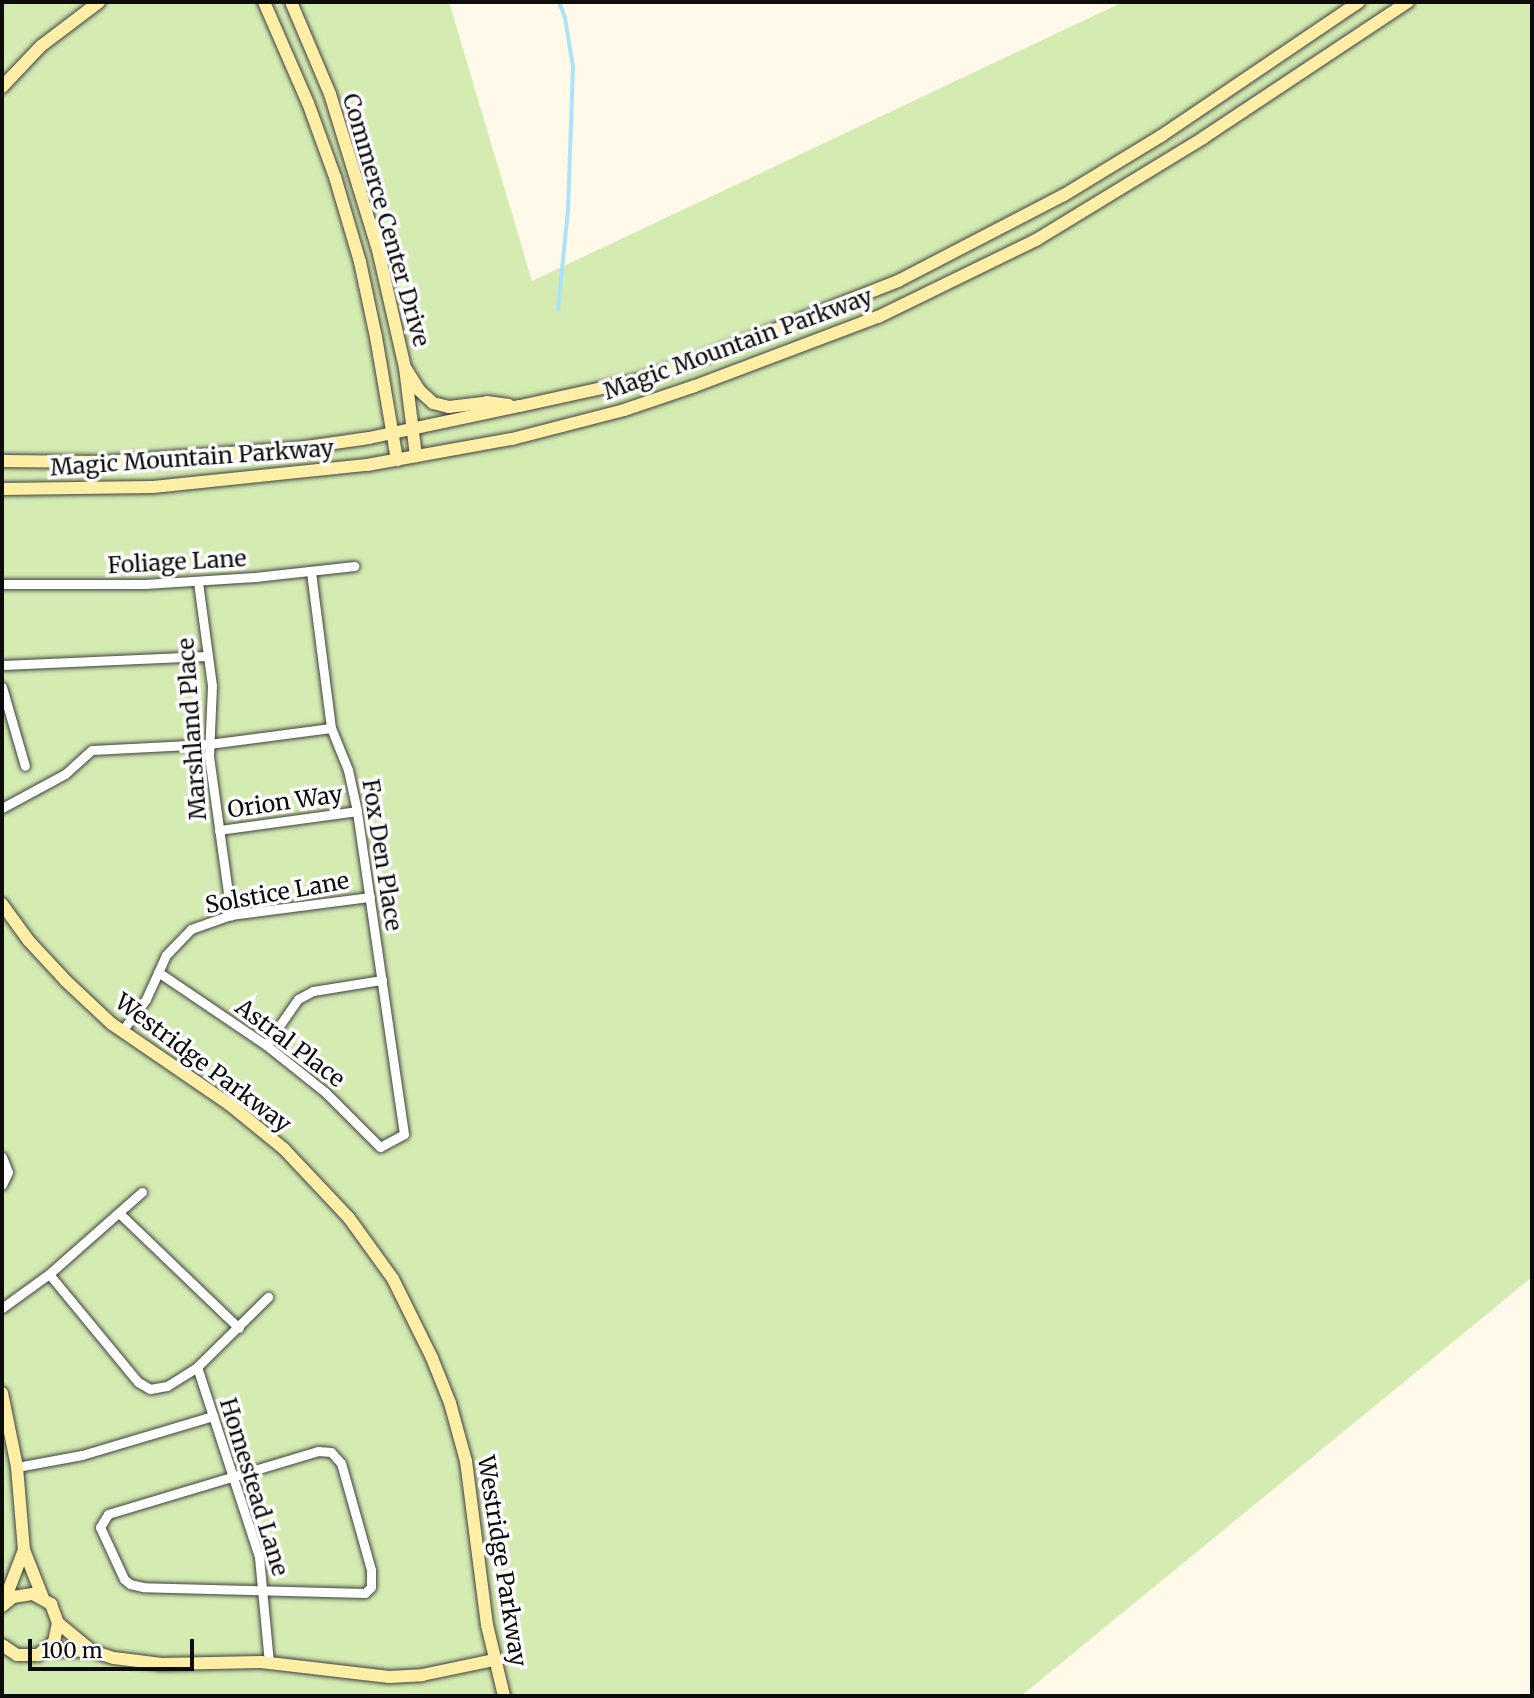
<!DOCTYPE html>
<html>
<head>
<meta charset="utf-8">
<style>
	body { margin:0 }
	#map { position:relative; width:1534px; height:1698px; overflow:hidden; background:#fff9ea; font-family:Merriweather,serif }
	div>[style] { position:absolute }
	.green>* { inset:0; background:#d4ebb2 }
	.stream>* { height:3.5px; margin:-1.75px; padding:0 1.75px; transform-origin:1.75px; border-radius:1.75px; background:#ace3fa }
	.roads { filter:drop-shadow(0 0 2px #3f3f3f) drop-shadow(0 0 2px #3f3f3f) }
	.street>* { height:9px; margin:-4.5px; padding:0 4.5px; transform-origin:4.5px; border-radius:4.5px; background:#fff }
	.secondary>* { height:12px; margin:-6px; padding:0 6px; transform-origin:6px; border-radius:6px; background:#ffeea5 }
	span { translate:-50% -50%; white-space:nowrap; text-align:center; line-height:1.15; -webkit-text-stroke:7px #fff; paint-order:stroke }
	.street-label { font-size:23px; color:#0c0c0c }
	.frame { position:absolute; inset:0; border:4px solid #0c0c0c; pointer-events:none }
	.scale { position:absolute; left:28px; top:1639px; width:166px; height:32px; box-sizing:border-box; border:4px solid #0c0c0c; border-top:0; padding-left:9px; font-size:21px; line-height:24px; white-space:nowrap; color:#0c0c0c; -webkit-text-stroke:5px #fff; paint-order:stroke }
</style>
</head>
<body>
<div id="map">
	<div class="green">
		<div style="clip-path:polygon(2px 2px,449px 2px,532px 281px,1123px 2px,1532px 2px,1532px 1277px,1021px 1696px,2px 1696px)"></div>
	</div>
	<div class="stream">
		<div style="left:558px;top:310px;width:100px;rotate:-84.3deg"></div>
		<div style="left:568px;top:210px;width:143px;rotate:-88deg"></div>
		<div style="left:573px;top:67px;width:50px;rotate:-99.3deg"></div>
		<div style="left:565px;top:18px;width:17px;rotate:-111deg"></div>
	</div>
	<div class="roads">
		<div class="street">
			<div style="left:198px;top:582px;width:105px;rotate:82.3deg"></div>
			<div style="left:212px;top:686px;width:70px;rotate:92.5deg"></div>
			<div style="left:209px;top:756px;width:161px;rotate:82.1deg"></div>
			<div style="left:2px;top:584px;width:143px"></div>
			<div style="left:145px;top:584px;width:110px;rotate:-3.6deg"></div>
			<div style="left:255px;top:577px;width:100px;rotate:-6.3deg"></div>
			<div style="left:2px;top:665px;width:206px;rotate:-2.5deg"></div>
			<div style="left:2px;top:687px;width:82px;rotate:73.8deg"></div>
			<div style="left:2px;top:808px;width:72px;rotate:-28.4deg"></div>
			<div style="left:65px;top:774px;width:36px;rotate:-42deg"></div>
			<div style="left:92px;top:750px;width:117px;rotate:-2.9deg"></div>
			<div style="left:209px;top:744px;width:123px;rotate:-7.5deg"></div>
			<div style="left:219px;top:830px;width:139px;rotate:-7.8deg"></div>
			<div style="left:158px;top:972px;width:130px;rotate:34.1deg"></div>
			<div style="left:266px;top:1045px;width:75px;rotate:38.5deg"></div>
			<div style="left:325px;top:1092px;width:78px;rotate:45deg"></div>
			<div style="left:380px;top:1147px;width:27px;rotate:-28deg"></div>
			<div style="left:404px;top:1134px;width:326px;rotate:-98.3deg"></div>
			<div style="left:357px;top:811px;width:42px;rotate:-102.4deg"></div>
			<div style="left:348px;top:770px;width:45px;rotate:-112deg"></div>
			<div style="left:331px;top:728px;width:157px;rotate:-97.3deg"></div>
			<div style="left:122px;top:1031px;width:40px;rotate:-53deg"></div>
			<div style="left:146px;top:999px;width:48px;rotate:-65.6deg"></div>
			<div style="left:166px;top:955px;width:36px;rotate:-46deg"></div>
			<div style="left:191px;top:929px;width:42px;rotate:-19.3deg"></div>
			<div style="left:231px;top:915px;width:140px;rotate:-7.4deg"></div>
			<div style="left:266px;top:1045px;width:56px;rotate:-55.2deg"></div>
			<div style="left:298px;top:999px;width:17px;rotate:-28deg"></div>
			<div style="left:313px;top:991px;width:70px;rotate:-9.1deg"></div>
			<div style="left:2px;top:1157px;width:16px;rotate:68deg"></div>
			<div style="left:8px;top:1172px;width:14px;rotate:115deg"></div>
			<div style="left:119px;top:1213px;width:166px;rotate:43.8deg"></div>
			<div style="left:49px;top:1274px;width:140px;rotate:50.5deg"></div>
			<div style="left:138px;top:1382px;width:14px;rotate:30deg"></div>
			<div style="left:150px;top:1389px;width:17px;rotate:-10deg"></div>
			<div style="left:167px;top:1386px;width:36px;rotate:-32deg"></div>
			<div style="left:197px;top:1367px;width:100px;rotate:-44.6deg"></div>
			<div style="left:2px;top:1308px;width:58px;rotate:-35.9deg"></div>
			<div style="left:49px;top:1274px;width:124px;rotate:-41.4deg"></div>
			<div style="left:197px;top:1367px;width:200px;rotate:71.9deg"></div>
			<div style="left:259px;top:1557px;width:105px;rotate:84.6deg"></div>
			<div style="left:318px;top:1451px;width:13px;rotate:4deg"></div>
			<div style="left:331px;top:1452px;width:15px;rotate:48deg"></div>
			<div style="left:341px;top:1463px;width:111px;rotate:74.3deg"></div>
			<div style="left:371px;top:1570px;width:17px;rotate:90deg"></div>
			<div style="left:371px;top:1587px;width:8px;rotate:135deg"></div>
			<div style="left:365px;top:1593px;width:222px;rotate:-178.5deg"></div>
			<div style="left:143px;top:1587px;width:13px;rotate:-167deg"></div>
			<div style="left:130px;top:1584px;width:8px;rotate:-140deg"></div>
			<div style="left:124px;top:1579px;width:57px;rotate:-114.8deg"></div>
			<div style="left:100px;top:1527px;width:15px;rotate:-58deg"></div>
			<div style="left:108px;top:1514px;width:219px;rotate:-16.7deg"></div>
			<div style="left:17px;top:1467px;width:66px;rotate:-10.5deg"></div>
			<div style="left:82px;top:1455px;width:137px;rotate:-16.6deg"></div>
		</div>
		<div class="secondary">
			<div style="left:264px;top:2px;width:110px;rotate:66.5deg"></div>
			<div style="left:308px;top:103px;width:79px;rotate:70deg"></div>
			<div style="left:335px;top:177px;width:89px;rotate:73.6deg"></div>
			<div style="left:360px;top:262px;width:77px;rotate:78deg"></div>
			<div style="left:376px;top:337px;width:125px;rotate:80.3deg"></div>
			<div style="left:291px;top:2px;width:100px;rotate:67deg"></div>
			<div style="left:330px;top:94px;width:163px;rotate:72.9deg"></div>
			<div style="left:378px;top:250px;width:121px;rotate:77.1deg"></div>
			<div style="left:405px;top:368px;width:89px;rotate:82.9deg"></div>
			<div style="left:2px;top:87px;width:57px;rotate:-46.4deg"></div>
			<div style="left:41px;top:46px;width:73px;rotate:-37.2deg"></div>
			<div style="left:406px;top:369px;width:25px;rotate:58deg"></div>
			<div style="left:419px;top:390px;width:19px;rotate:43deg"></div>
			<div style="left:433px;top:403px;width:16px;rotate:14deg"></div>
			<div style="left:449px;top:407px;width:38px;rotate:-7deg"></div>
			<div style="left:487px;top:402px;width:22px;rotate:8deg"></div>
			<div style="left:2px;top:461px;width:101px;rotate:0.6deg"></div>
			<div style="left:103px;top:462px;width:196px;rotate:-4.1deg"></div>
			<div style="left:299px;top:448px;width:71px;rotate:-8.1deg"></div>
			<div style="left:369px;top:438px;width:154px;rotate:-12deg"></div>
			<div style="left:520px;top:406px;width:121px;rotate:-12.4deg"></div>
			<div style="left:638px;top:380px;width:55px;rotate:-18.1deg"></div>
			<div style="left:690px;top:363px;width:224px;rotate:-21.5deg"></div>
			<div style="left:898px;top:281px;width:187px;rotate:-27.4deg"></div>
			<div style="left:1064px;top:195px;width:114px;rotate:-31.3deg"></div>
			<div style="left:1161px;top:136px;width:239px;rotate:-34.1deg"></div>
			<div style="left:2px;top:489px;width:151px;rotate:-0.8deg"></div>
			<div style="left:153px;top:487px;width:215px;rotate:-5.9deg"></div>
			<div style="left:367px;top:465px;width:147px;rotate:-10.2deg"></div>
			<div style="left:512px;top:439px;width:116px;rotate:-14.5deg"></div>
			<div style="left:624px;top:410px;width:75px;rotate:-18.7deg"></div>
			<div style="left:695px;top:386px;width:196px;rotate:-20.7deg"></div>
			<div style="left:878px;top:317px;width:176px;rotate:-26deg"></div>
			<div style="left:1036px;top:240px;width:196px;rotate:-31.4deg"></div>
			<div style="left:1203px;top:138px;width:246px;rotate:-33.6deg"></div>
			<div style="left:2px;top:904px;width:46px;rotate:53.9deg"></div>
			<div style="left:29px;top:941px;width:54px;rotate:47.2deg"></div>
			<div style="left:66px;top:981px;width:63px;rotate:43.1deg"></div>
			<div style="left:112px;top:1024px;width:142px;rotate:34.4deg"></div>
			<div style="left:229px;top:1104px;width:71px;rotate:39.3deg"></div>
			<div style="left:284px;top:1149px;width:95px;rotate:46.7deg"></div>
			<div style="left:349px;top:1218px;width:75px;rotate:54.2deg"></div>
			<div style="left:393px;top:1279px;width:88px;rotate:63.7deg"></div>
			<div style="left:432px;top:1358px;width:48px;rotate:68.2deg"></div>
			<div style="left:450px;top:1403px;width:60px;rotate:74.6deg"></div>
			<div style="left:466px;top:1461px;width:165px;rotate:82.7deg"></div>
			<div style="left:487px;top:1625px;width:73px;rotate:76.5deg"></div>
			<div style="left:2px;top:1393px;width:76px;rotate:78.5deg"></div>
			<div style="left:17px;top:1467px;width:83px;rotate:85.2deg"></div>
			<div style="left:24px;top:1550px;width:52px;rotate:68.4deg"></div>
			<div style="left:4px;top:1602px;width:56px;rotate:-69deg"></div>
			<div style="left:2px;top:1606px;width:14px;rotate:-39deg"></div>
			<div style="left:13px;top:1597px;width:20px;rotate:-9deg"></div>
			<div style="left:33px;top:1594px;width:21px;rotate:29deg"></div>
			<div style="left:51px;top:1604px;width:20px;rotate:70deg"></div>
			<div style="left:58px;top:1623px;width:19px;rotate:102deg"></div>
			<div style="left:54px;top:1642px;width:21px;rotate:141deg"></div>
			<div style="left:38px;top:1655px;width:21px;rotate:180deg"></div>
			<div style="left:17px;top:1655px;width:18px;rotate:-146deg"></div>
			<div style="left:58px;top:1623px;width:44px;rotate:39.5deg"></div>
			<div style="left:47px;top:1650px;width:45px;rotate:1.3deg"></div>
			<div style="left:92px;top:1651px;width:23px;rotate:18deg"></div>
			<div style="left:114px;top:1658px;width:48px;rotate:7.1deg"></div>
			<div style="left:162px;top:1664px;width:99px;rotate:-1.2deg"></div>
			<div style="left:261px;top:1662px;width:129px;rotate:6.7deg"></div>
			<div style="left:389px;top:1677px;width:33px;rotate:-3deg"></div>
			<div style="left:422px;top:1675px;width:74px;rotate:-11.8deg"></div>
		</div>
	</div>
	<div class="street-label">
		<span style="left:386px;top:220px;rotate:74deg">Commerce Center Drive</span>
		<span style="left:738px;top:344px;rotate:-20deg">Magic Mountain Parkway</span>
		<span style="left:192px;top:458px;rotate:-4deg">Magic Mountain Parkway</span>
		<span style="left:177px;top:562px;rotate:-3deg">Foliage Lane</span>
		<span style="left:192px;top:729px;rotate:-94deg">Marshland Place</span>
		<span style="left:285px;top:802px;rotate:-8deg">Orion Way</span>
		<span style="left:382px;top:855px;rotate:81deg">Fox Den Place</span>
		<span style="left:277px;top:893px;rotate:-10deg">Solstice Lane</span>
		<span style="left:290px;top:1043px;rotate:37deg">Astral Place</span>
		<span style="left:203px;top:1063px;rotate:37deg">Westridge Parkway</span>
		<span style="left:254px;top:1487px;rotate:73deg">Homestead Lane</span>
		<span style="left:502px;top:1561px;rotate:81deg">Westridge Parkway</span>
	</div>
	<div class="frame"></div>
	<div class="scale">100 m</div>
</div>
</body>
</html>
